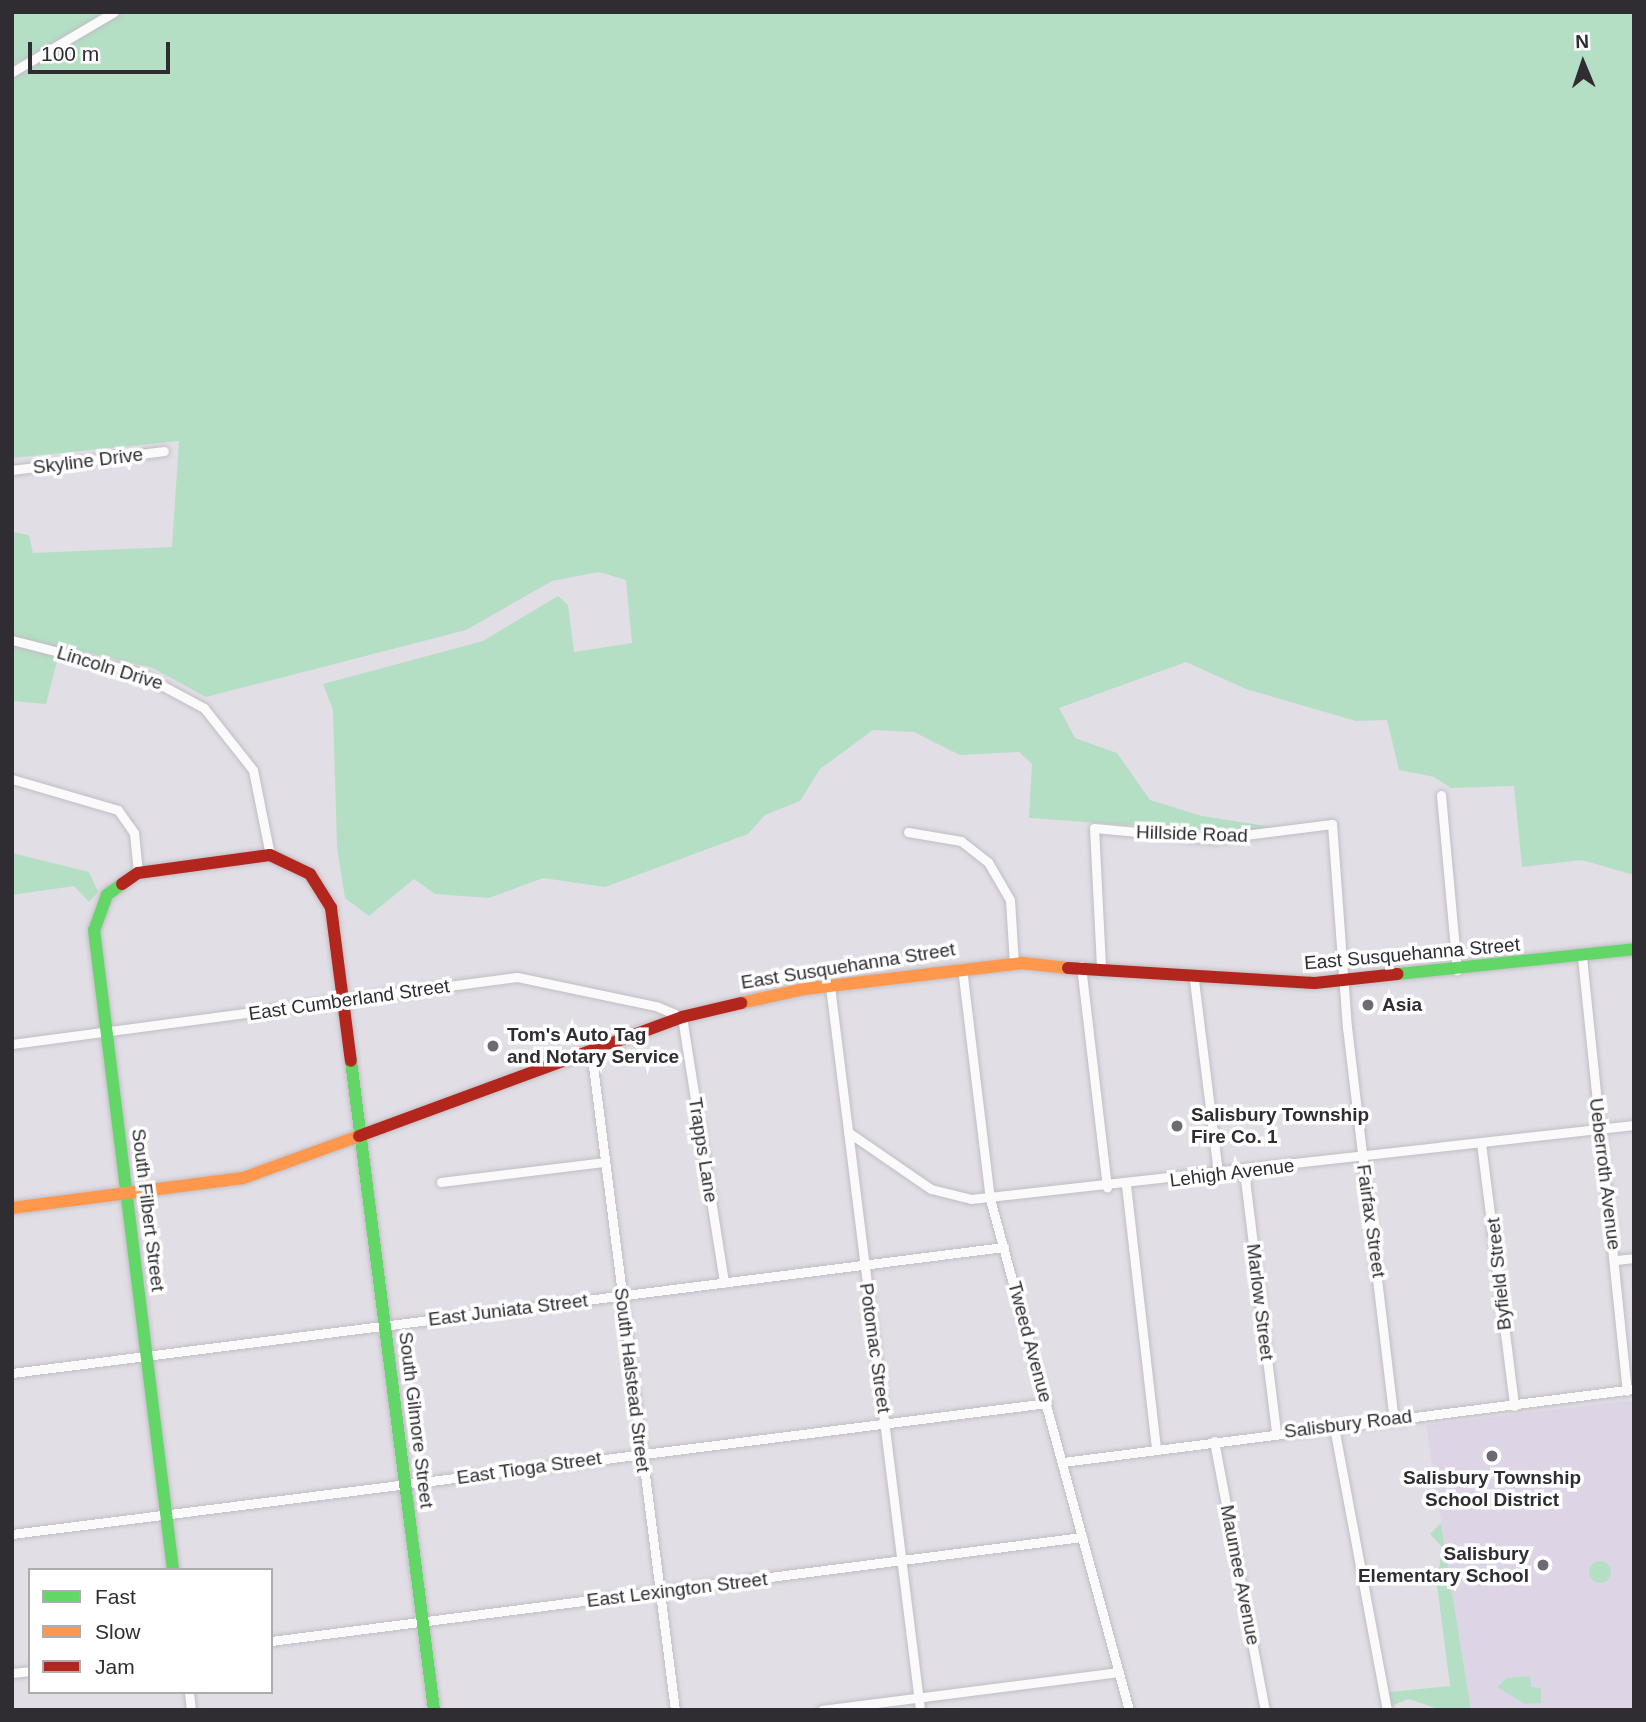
<!DOCTYPE html>
<html>
<head>
<meta charset="utf-8">
<style>
	body { margin:0 }
	#map { position:relative; width:1646px; height:1722px; overflow:hidden; background:#e2dee6; font-family:Arial,sans-serif }
	div>[style] { position:absolute }
	.built>* { inset:0; background:#ddd5e5 }
	.green>* { inset:0; background:#b4dfc4 }
	.round { border-radius:50% }
	.roads { filter:drop-shadow(0 0 2px #c0bdc3) drop-shadow(0 0 2px #c0bdc3) }
	.street>* { height:9px; margin:-4.5px; padding:0 4.5px; transform-origin:4.5px; border-radius:4.5px; background:#fbfafb }
	.fast>* { height:12px; margin:-6px; padding:0 6px; transform-origin:6px; border-radius:6px; background:#63d668 }
	.slow>* { height:12px; margin:-6px; padding:0 6px; transform-origin:6px; border-radius:6px; background:#ff974d }
	.jam>* { height:12px; margin:-6px; padding:0 6px; transform-origin:6px; border-radius:6px; background:#b3261e }
	.dots>* { width:19px; height:19px; translate:-50% -50%; box-sizing:border-box; border:4px solid #fff; border-radius:50% }
	span { translate:-50% -50%; white-space:nowrap; text-align:center; line-height:1.15; -webkit-text-stroke:7px #fff; paint-order:stroke }
	.street-label { font-size:19px; color:#2f2c32 }
	.poi-label { font-size:19px; color:#2f2c32; font-weight:700 }
	.left { translate:0 -50%; text-align:left }
	.right { translate:-100% -50%; text-align:right }
	.frame { position:absolute; inset:0; border:14px solid #2f2c32; pointer-events:none }
	.legend { position:absolute; left:28px; top:1568px; width:245px; height:126px; box-sizing:border-box; background:#fff; border:2px solid #acabad; margin:0; padding:9px 12px; list-style:none; font-size:21px; color:#2f2c32 }
	.legend li { display:flex; align-items:center; gap:14px; height:35px }
	.legend b { width:35px; border:2px solid #acabad }
	.north { position:absolute; left:1548px; top:28px; width:70px; height:70px; -webkit-text-stroke:5px #fff; paint-order:stroke; rotate:358deg; font-size:19px; font-weight:700; line-height:28px; text-align:center; color:#2f2c32 }
	.north::after { content:''; display:block; margin:auto; width:24px; height:32px; background:#2f2c32; clip-path:polygon(50% 0,100% 100%,50% 72%,0 100%) }
	.scale { position:absolute; left:28px; top:42px; width:142px; height:32px; box-sizing:border-box; border:4px solid #2f2c32; border-top:0; padding-left:9px; font-size:21px; line-height:24px; white-space:nowrap; color:#2f2c32; -webkit-text-stroke:5px #fff; paint-order:stroke }
</style>
</head>
<body>
<div id="map">
	<div class="built">
		<div style="clip-path:polygon(1634px 1400px,1634px 1710px,1471px 1710px,1426px 1425px)"></div>
	</div>
	<div class="green">
		<div style="clip-path:polygon(12px 12px,103px 12px,55px 46px,12px 64px)"></div>
		<div style="clip-path:polygon(122px 12px,1634px 12px,1634px 875px,1582px 860px,1522px 867px,1514px 786px,1451px 788px,1434px 777px,1399px 770px,1387px 720px,1356px 721px,1246px 689px,1186px 662px,1059px 708px,1075px 738px,1117px 753px,1150px 800px,1202px 816px,1272px 827px,1243px 833px,1029px 818px,1032px 764px,1019px 752px,960px 755px,914px 732px,873px 730px,820px 769px,800px 801px,765px 815px,748px 834px,605px 887px,543px 878px,489px 898px,435px 894px,414px 879px,369px 916px,345px 898px,337px 847px,333px 710px,323px 684px,483px 641px,558px 596px,568px 605px,574px 652px,632px 643px,626px 580px,599px 572px,552px 581px,466px 630px,206px 697px,153px 668px,61px 646px,46px 704px,12px 701px,12px 532px,29px 535px,33px 553px,172px 547px,179px 441px,12px 458px,12px 78px)"></div>
		<div style="clip-path:polygon(12px 853px,89px 872px,98px 892px,89px 902px,74px 886px,12px 895px)"></div>
		<div style="clip-path:polygon(1441px 1523px,1471px 1710px,1441px 1710px,1409px 1699px,1391px 1706px,1390px 1692px,1450px 1686px,1437px 1585px,1442px 1547px,1430px 1534px)"></div>
		<div class="round" style="left:1589px;top:1561px;width:22px;height:22px"></div>
		<div style="clip-path:polygon(1530px 1676px,1531px 1687px,1541px 1688px,1541px 1703px,1525px 1704px,1497px 1687px,1507px 1678px)"></div>
	</div>
	<div class="roads">
		<div class="street">
			<div style="left:12px;top:72px;width:118px;rotate:-30.5deg"></div>
			<div style="left:12px;top:470px;width:153px;rotate:-7.1deg"></div>
			<div style="left:12px;top:640px;width:129px;rotate:14.4deg"></div>
			<div style="left:137px;top:672px;width:76px;rotate:28.2deg"></div>
			<div style="left:204px;top:708px;width:79px;rotate:51.7deg"></div>
			<div style="left:253px;top:770px;width:87px;rotate:78.7deg"></div>
			<div style="left:12px;top:779px;width:110px;rotate:16.3deg"></div>
			<div style="left:118px;top:810px;width:28px;rotate:55deg"></div>
			<div style="left:134px;top:833px;width:40px;rotate:84.3deg"></div>
			<div style="left:1441px;top:795px;width:176px;rotate:84.8deg"></div>
			<div style="left:908px;top:832px;width:54px;rotate:9.6deg"></div>
			<div style="left:961px;top:841px;width:34px;rotate:38deg"></div>
			<div style="left:988px;top:862px;width:44px;rotate:59.9deg"></div>
			<div style="left:1010px;top:900px;width:63px;rotate:86.4deg"></div>
			<div style="left:1582px;top:957px;width:436px;rotate:84.1deg"></div>
			<div style="left:1081px;top:966px;width:223px;rotate:83.3deg"></div>
			<div style="left:1101px;top:966px;width:138px;rotate:-92.9deg"></div>
			<div style="left:1094px;top:828px;width:120px;rotate:5.3deg"></div>
			<div style="left:1213px;top:839px;width:120px;rotate:-7.2deg"></div>
			<div style="left:1332px;top:824px;width:204px;rotate:85.8deg"></div>
			<div style="left:1347px;top:1027px;width:395px;rotate:83.2deg"></div>
			<div style="left:962px;top:968px;width:233px;rotate:83.1deg"></div>
			<div style="left:990px;top:1199px;width:530px;rotate:74.78deg"></div>
			<div style="left:1194px;top:980px;width:195px;rotate:82.9deg"></div>
			<div style="left:830px;top:986px;width:730px;rotate:82.91deg"></div>
			<div style="left:12px;top:1044px;width:509px;rotate:-7.56deg"></div>
			<div style="left:517px;top:977px;width:142px;rotate:11.8deg"></div>
			<div style="left:656px;top:1006px;width:28px;rotate:23deg"></div>
			<div style="left:682px;top:1017px;width:269px;rotate:81deg"></div>
			<div style="left:591px;top:1050px;width:665px;rotate:82.75deg"></div>
			<div style="left:848px;top:1132px;width:101px;rotate:34.5deg"></div>
			<div style="left:931px;top:1189px;width:41px;rotate:14deg"></div>
			<div style="left:971px;top:1199px;width:667px;rotate:-6.37deg"></div>
			<div style="left:1481px;top:1143px;width:265px;rotate:82.8deg"></div>
			<div style="left:1244px;top:1171px;width:264px;rotate:83deg"></div>
			<div style="left:441px;top:1182px;width:165px;rotate:-7deg"></div>
			<div style="left:1126px;top:1185px;width:265px;rotate:83.5deg"></div>
			<div style="left:1616px;top:1260px;width:18px;rotate:-6deg"></div>
			<div style="left:12px;top:1373px;width:1000px;rotate:-7.24deg"></div>
			<div style="left:1334px;top:1427px;width:288px;rotate:79.4deg"></div>
			<div style="left:1214px;top:1441px;width:274px;rotate:79.3deg"></div>
			<div style="left:1063px;top:1462px;width:576px;rotate:-7.29deg"></div>
			<div style="left:12px;top:1534px;width:1043px;rotate:-7.21deg"></div>
			<div style="left:271px;top:1641px;width:818px;rotate:-7.31deg"></div>
			<div style="left:12px;top:1673px;width:18px;rotate:-6deg"></div>
			<div style="left:189px;top:1692px;width:18px;rotate:84deg"></div>
			<div style="left:822px;top:1710px;width:299px;rotate:-7.3deg"></div>
		</div>
		<div class="fast">
			<div style="left:122px;top:884px;width:19px;rotate:144deg"></div>
			<div style="left:107px;top:895px;width:37px;rotate:110deg"></div>
			<div style="left:94px;top:930px;width:645px;rotate:82.96deg"></div>
			<div style="left:1398px;top:974px;width:237px;rotate:-6deg"></div>
			<div style="left:351px;top:1061px;width:654px;rotate:82.71deg"></div>
		</div>
		<div class="slow">
			<div style="left:741px;top:1003px;width:65px;rotate:-12.5deg"></div>
			<div style="left:804px;top:989px;width:220px;rotate:-6.8deg"></div>
			<div style="left:1022px;top:963px;width:46px;rotate:6.2deg"></div>
			<div style="left:12px;top:1208px;width:233px;rotate:-7.4deg"></div>
			<div style="left:243px;top:1178px;width:123px;rotate:-19.9deg"></div>
		</div>
		<div class="jam">
			<div style="left:122px;top:884px;width:19px;rotate:-35deg"></div>
			<div style="left:138px;top:873px;width:133px;rotate:-7.8deg"></div>
			<div style="left:270px;top:855px;width:44px;rotate:25.4deg"></div>
			<div style="left:310px;top:874px;width:40px;rotate:58deg"></div>
			<div style="left:331px;top:908px;width:154px;rotate:82.6deg"></div>
			<div style="left:1068px;top:968px;width:247px;rotate:3.5deg"></div>
			<div style="left:1315px;top:983px;width:83px;rotate:-6.2deg"></div>
			<div style="left:359px;top:1136px;width:344px;rotate:-20.2deg"></div>
			<div style="left:682px;top:1017px;width:61px;rotate:-13.3deg"></div>
		</div>
	</div>
	<div class="dots">
		<div style="left:1368px;top:1005px;background:#6e6a71"></div>
		<div style="left:493px;top:1046px;background:#6e6a71"></div>
		<div style="left:1177px;top:1126px;background:#6e6a71"></div>
		<div style="left:1492px;top:1456px;background:#6e6a71"></div>
		<div style="left:1543px;top:1565px;background:#6e6a71"></div>
	</div>
	<div class="street-label">
		<span style="left:88px;top:461px;rotate:-7deg">Skyline Drive</span>
		<span style="left:110px;top:668px;rotate:17deg">Lincoln Drive</span>
		<span style="left:1192px;top:834px;rotate:2deg">Hillside Road</span>
		<span style="left:1412px;top:954px;rotate:-5deg">East Susquehanna Street</span>
		<span style="left:848px;top:966px;rotate:-9deg">East Susquehanna Street</span>
		<span style="left:349px;top:1000px;rotate:-8deg">East Cumberland Street</span>
		<span style="left:703px;top:1150px;rotate:81deg">Trapps Lane</span>
		<span style="left:1232px;top:1173px;rotate:-7deg">Lehigh Avenue</span>
		<span style="left:1605px;top:1174px;rotate:83deg">Ueberroth Avenue</span>
		<span style="left:148px;top:1210px;rotate:83deg">South Filbert Street</span>
		<span style="left:1371px;top:1221px;rotate:82deg">Fairfax Street</span>
		<span style="left:1499px;top:1274px;rotate:-96deg">Byfield Street</span>
		<span style="left:1260px;top:1302px;rotate:83deg">Marlow Street</span>
		<span style="left:508px;top:1310px;rotate:-7deg">East Juniata Street</span>
		<span style="left:1030px;top:1342px;rotate:75deg">Tweed Avenue</span>
		<span style="left:875px;top:1348px;rotate:82deg">Potomac Street</span>
		<span style="left:632px;top:1380px;rotate:83deg">South Halstead Street</span>
		<span style="left:416px;top:1420px;rotate:83deg">South Gilmore Street</span>
		<span style="left:1348px;top:1424px;rotate:-7deg">Salisbury Road</span>
		<span style="left:529px;top:1468px;rotate:-8deg">East Tioga Street</span>
		<span style="left:1240px;top:1575px;rotate:79deg">Maumee Avenue</span>
		<span style="left:677px;top:1590px;rotate:-7deg">East Lexington Street</span>
	</div>
	<div class="poi-label">
		<span class="left" style="left:1382px;top:1005px">Asia</span>
		<span class="left" style="left:507px;top:1046px">Tom's Auto Tag<br>and Notary Service</span>
		<span class="left" style="left:1191px;top:1126px">Salisbury Township<br>Fire Co. 1</span>
		<span style="left:1492px;top:1489px">Salisbury Township<br>School District</span>
		<span class="right" style="left:1529px;top:1565px">Salisbury<br>Elementary School</span>
	</div>
	<div class="frame"></div>
	<ul class="legend">
	<li><b style="height:9px;background:#63d668"></b>Fast</li>
	<li><b style="height:9px;background:#ff974d"></b>Slow</li>
	<li><b style="height:9px;background:#b3261e"></b>Jam</li>
	</ul>
	<div class="north">N</div>
	<div class="scale">100 m</div>
</div>
</body>
</html>
